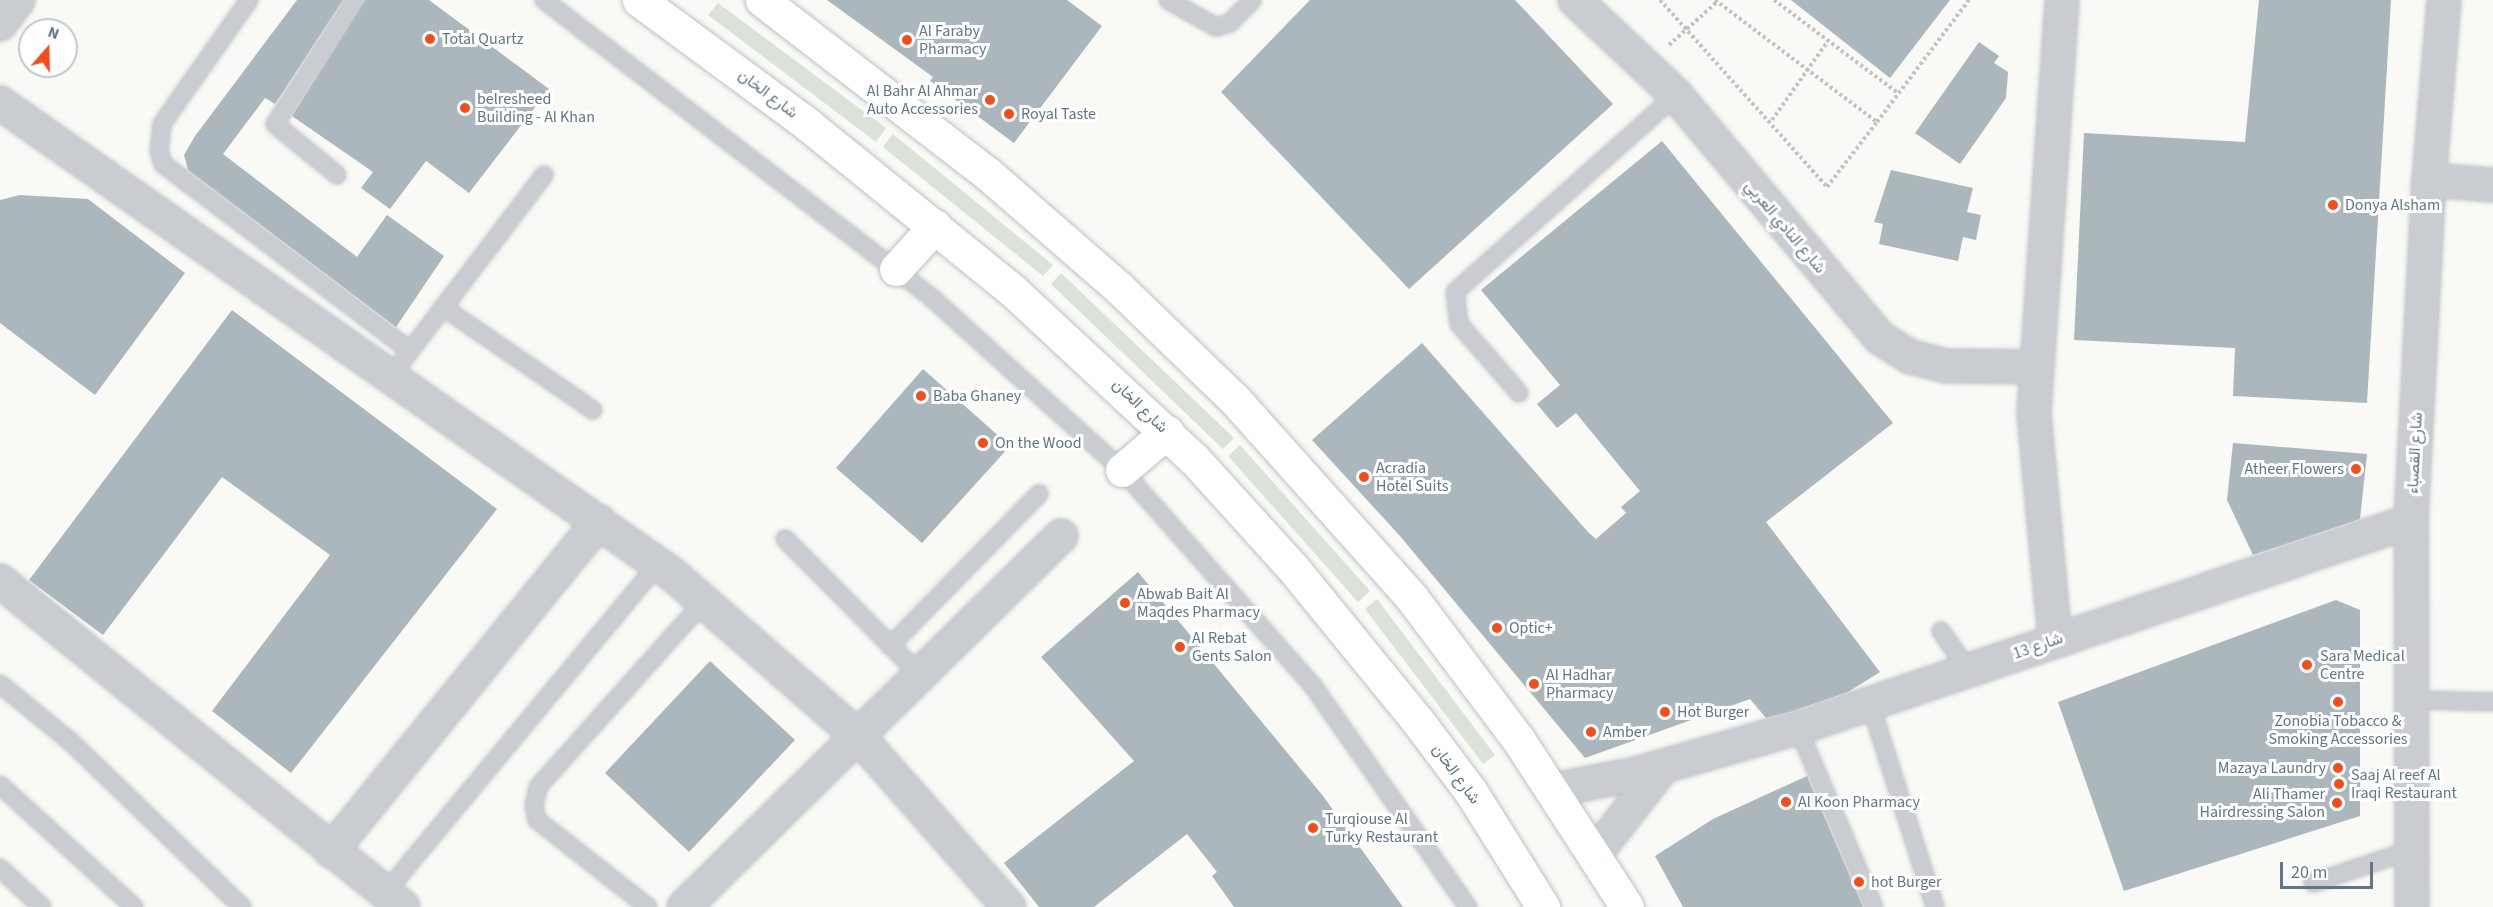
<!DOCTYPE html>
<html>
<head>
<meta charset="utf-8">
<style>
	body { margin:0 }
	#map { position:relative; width:2493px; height:907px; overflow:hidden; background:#f9f9f6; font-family:"Source Sans 3",Vazirmatn,sans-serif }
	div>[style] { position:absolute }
	.green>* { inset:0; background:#dbe2d7 }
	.building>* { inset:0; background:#acb6bd }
	.path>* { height:4px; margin-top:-2px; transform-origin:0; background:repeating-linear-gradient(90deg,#c0c3c5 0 3px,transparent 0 6px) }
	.roads { filter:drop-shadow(0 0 2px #bcc0c4) drop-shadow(0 0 2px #bcc0c4) }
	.lane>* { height:16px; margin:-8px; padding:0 8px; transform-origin:8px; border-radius:8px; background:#c9cdd1 }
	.street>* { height:32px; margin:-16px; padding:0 16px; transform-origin:16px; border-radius:16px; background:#c9cdd1 }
	.primary>* { height:33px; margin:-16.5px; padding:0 16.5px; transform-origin:16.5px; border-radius:16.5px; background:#fff }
	.dots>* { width:16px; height:16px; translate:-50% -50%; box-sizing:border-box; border:3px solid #fff; border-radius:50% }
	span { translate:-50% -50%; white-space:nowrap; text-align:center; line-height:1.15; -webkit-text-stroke:6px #fff; paint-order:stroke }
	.poi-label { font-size:16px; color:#617585 }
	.left { translate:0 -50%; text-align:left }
	.right { translate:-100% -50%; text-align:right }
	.street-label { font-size:16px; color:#617585 }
	.north { position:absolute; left:18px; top:18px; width:60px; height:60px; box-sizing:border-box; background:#fff; border:2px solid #c0c8ce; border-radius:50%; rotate:20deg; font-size:16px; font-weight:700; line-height:24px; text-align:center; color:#617585 }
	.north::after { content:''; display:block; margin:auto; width:21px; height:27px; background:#f64c1a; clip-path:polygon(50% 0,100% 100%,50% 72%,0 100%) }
	.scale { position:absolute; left:2280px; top:862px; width:93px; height:27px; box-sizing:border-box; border:3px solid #617585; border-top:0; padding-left:8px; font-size:18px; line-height:21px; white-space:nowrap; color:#617585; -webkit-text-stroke:4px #fff; paint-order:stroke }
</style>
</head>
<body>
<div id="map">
	<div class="green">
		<div style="clip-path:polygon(718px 3px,886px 128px,876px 142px,708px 15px)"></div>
		<div style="clip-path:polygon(893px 134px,1053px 265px,1043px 276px,883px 147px)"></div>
		<div style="clip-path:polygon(1061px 273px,1234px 438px,1223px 449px,1051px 284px)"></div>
		<div style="clip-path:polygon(1240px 445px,1370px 591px,1358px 602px,1228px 456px)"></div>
		<div style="clip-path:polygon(1377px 599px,1495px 755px,1483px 764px,1365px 609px)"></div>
	</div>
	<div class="building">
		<div style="clip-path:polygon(297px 0,343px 0,275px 104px,265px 98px,223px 154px,357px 257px,387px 215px,444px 256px,396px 327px,188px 170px,184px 155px,195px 136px)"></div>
		<div style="clip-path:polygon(365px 0,429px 0,549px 89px,469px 193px,426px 161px,390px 209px,361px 188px,373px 172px,292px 116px)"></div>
		<div style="clip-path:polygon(827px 0,1067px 0,1102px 26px,1014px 143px,930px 81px,933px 77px)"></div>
		<div style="clip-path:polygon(1310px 0,1515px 0,1613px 104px,1409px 289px,1221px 92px)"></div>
		<div style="clip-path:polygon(1791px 0,1950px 0,1890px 78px)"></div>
		<div style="clip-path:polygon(2259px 0,2391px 0,2367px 403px,2233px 396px,2235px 348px,2074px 340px,2084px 133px,2245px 142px)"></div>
		<div style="clip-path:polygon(1979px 42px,1999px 56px,1994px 63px,2008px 72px,2006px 98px,1960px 164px,1915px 133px)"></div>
		<div style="clip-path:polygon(1662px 141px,1893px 423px,1766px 522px,1880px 672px,1848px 692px,1793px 711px,1766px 718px,1750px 699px,1585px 758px,1400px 536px,1312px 440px,1422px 343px,1588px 532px,1596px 539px,1626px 513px,1621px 507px,1640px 491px,1576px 413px,1557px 428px,1537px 404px,1560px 385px,1481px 290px)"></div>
		<div style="clip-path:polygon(1891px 170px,1973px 188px,1967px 212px,1981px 215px,1976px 240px,1963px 237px,1958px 261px,1879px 244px,1883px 224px,1874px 222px)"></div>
		<div style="clip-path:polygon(20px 195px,88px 199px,185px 273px,95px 395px,0 323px,0 200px)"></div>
		<div style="clip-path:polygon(232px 310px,497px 509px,291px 773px,212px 711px,330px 555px,222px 477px,103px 635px,29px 580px)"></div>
		<div style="clip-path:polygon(923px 369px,1010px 446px,922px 543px,836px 468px)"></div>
		<div style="clip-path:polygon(2233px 443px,2367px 454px,2360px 519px,2253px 555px,2227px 500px)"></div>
		<div style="clip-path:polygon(1138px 572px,1323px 796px,1403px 907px,1234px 907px,1212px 876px,1217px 872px,1187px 834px,1094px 907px,1039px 907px,1004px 863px,1134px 761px,1041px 657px)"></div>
		<div style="clip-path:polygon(2336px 600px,2360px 610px,2360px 816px,2124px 891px,2058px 702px)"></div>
		<div style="clip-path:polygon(710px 661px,795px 740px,689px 852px,605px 773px)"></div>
		<div style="clip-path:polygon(1807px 776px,1863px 907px,1683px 907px,1655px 856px,1713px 819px)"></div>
	</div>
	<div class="path">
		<div style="left:1660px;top:0;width:251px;rotate:48.2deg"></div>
		<div style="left:1827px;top:187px;width:82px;rotate:-52.4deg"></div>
		<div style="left:1715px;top:0;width:203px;rotate:37deg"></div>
		<div style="left:1877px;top:122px;width:153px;rotate:-53deg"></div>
		<div style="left:1774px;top:0;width:155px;rotate:36.9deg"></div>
		<div style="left:1669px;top:45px;width:64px;rotate:-41.9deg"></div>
		<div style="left:1772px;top:120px;width:97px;rotate:-54.7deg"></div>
	</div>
	<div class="roads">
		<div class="lane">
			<div style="left:249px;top:0;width:151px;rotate:125.1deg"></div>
			<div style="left:162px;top:124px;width:27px;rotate:96deg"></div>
			<div style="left:159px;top:151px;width:14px;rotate:73deg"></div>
			<div style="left:163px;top:164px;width:310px;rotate:37.1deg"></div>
			<div style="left:544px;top:0;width:491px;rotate:37.5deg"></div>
			<div style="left:933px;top:299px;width:255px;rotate:42.1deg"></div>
			<div style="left:1122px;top:470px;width:288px;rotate:48.5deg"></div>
			<div style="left:1313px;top:686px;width:270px;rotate:55deg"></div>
			<div style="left:1168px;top:0;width:55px;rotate:29.4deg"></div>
			<div style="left:1216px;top:27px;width:15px;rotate:-16deg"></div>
			<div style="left:1230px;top:23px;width:32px;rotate:-46deg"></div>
			<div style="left:337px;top:175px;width:80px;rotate:-140.6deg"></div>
			<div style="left:275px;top:124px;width:148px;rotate:-57.2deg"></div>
			<div style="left:443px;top:307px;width:182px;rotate:34.5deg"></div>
			<div style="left:391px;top:376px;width:253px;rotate:-52.7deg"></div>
			<div style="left:1519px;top:393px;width:91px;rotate:-131deg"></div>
			<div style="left:1459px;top:324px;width:32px;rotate:-97deg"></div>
			<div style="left:1455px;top:292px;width:296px;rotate:-41.7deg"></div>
			<div style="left:785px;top:539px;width:192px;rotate:45.2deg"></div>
			<div style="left:1941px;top:631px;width:47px;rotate:55.3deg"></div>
			<div style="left:890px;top:646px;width:213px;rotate:-45.6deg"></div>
			<div style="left:0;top:684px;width:90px;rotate:39.2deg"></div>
			<div style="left:70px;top:741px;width:239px;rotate:44deg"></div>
			<div style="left:2408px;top:700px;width:85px;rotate:1.3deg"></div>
			<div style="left:1870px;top:703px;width:214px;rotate:72.3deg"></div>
			<div style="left:1798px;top:728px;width:194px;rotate:67deg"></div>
			<div style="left:0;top:785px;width:181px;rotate:42.3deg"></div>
			<div style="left:0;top:868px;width:57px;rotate:42.9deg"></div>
			<div style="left:2313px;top:883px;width:100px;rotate:-18.6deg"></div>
			<div style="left:385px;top:893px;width:428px;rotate:-50.3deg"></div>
			<div style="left:648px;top:907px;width:141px;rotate:-141.9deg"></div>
			<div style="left:537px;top:820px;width:15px;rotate:-101deg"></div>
			<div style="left:534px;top:805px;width:18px;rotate:-77deg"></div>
			<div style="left:538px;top:787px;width:251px;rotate:-48.2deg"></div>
		</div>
		<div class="street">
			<div style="left:1575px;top:0;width:139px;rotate:43.2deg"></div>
			<div style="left:1676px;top:95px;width:317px;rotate:50deg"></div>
			<div style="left:1880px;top:338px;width:36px;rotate:32deg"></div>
			<div style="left:1911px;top:357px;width:36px;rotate:14deg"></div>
			<div style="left:1946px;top:366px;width:90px;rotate:0.6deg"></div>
			<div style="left:0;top:24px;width:30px;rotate:-53deg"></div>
			<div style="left:0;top:103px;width:821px;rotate:35.03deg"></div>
			<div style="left:672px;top:574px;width:247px;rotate:41.1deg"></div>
			<div style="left:858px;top:736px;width:228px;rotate:48.6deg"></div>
			<div style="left:2429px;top:180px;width:64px;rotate:4.5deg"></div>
			<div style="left:0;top:581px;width:518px;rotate:38.97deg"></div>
			<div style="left:2055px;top:640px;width:229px;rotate:-95.3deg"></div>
			<div style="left:2034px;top:412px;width:413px;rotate:-86.1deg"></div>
			<div style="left:1553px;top:790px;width:85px;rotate:-10.9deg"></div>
			<div style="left:1636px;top:774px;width:168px;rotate:-15.9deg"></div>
			<div style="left:1798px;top:728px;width:647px;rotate:-18.66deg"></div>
			<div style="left:331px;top:851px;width:425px;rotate:-50.9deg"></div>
			<div style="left:1595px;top:854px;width:110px;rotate:-52deg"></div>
			<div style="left:684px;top:907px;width:529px;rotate:-44.54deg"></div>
			<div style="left:2412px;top:907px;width:386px;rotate:-90.1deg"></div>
			<div style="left:2411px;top:521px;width:341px;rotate:-87deg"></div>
			<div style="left:2429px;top:180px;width:181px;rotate:-85.2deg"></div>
		</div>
		<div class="primary">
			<div style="left:639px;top:0;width:209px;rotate:36.4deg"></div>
			<div style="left:807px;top:124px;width:264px;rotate:39deg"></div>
			<div style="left:1012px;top:290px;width:248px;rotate:42.9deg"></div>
			<div style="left:1194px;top:459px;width:146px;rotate:47.8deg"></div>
			<div style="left:1292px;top:567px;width:198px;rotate:50.8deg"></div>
			<div style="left:1417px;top:720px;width:90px;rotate:53.1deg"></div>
			<div style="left:1471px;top:792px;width:136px;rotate:57.9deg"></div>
			<div style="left:762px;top:0;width:285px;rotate:37.6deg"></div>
			<div style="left:988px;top:174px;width:174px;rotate:41deg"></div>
			<div style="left:1119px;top:288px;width:163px;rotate:44deg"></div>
			<div style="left:1236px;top:401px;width:264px;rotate:48.2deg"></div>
			<div style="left:1412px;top:598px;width:176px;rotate:53.1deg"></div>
			<div style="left:1518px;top:739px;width:200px;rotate:57deg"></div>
			<div style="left:896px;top:269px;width:58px;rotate:-47.8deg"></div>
			<div style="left:1122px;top:470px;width:59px;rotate:-40.2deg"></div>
		</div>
	</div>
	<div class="dots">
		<div style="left:430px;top:39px;background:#f64c1a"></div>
		<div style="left:907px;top:40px;background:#f64c1a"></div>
		<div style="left:990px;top:100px;background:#f64c1a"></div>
		<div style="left:465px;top:108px;background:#f64c1a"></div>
		<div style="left:1009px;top:114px;background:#f64c1a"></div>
		<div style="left:2333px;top:205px;background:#f64c1a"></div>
		<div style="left:921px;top:396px;background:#f64c1a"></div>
		<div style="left:983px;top:443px;background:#f64c1a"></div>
		<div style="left:2356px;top:469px;background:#f64c1a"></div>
		<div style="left:1364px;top:477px;background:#f64c1a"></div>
		<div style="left:1125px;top:603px;background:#f64c1a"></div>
		<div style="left:1497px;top:628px;background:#f64c1a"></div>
		<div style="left:1180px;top:647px;background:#f64c1a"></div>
		<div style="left:2307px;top:665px;background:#f64c1a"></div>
		<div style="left:1534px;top:684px;background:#f64c1a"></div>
		<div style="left:2338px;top:702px;background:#f64c1a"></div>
		<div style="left:1665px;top:712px;background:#f64c1a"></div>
		<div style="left:1591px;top:732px;background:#f64c1a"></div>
		<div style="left:2338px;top:768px;background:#f64c1a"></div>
		<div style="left:2339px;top:784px;background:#f64c1a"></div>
		<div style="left:1786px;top:802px;background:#f64c1a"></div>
		<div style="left:2337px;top:803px;background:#f64c1a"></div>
		<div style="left:1313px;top:828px;background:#f64c1a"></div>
		<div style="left:1859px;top:882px;background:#f64c1a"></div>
	</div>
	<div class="poi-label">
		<span class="left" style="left:919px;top:40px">Al Faraby<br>Pharmacy</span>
		<span class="left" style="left:442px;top:39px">Total Quartz</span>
		<span class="right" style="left:978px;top:100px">Al Bahr Al Ahmar<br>Auto Accessories</span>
		<span class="left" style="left:477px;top:108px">belresheed<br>Building - Al Khan</span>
		<span class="left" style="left:1021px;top:114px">Royal Taste</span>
		<span class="left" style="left:2345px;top:205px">Donya Alsham</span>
		<span class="left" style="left:933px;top:396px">Baba Ghaney</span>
		<span class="left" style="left:995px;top:443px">On the Wood</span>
		<span class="left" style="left:1376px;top:477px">Acradia<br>Hotel Suits</span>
		<span class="right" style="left:2344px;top:469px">Atheer Flowers</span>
		<span class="left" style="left:1137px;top:603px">Abwab Bait Al<br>Maqdes Pharmacy</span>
		<span class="left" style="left:1509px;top:628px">Optic+</span>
		<span class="left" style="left:1192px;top:647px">Al Rebat<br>Gents Salon</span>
		<span class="left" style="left:2320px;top:665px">Sara Medical<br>Centre</span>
		<span class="left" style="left:1546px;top:684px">Al Hadhar<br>Pharmacy</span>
		<span class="left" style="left:1677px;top:712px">Hot Burger</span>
		<span style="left:2338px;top:730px">Zonobia Tobacco &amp;<br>Smoking Accessories</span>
		<span class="left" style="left:1603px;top:732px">Amber</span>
		<span class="right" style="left:2326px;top:768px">Mazaya Laundry</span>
		<span class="left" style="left:2351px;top:784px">Saaj Al reef Al<br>Iraqi Restaurant</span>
		<span class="right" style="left:2325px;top:803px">Ali Thamer<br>Hairdressing Salon</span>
		<span class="left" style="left:1798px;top:802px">Al Koon Pharmacy</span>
		<span class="left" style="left:1325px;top:828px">Turqiouse Al<br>Turky Restaurant</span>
		<span class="left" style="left:1871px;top:882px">hot Burger</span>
	</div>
	<div class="street-label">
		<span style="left:768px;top:94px;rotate:37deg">شارع الخان</span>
		<span style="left:1785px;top:227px;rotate:50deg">شارع النادي العربي</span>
		<span style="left:1140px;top:406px;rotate:44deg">شارع الخان</span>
		<span style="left:2415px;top:453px;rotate:-87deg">شارع القصباء</span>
		<span style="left:2038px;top:646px;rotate:-19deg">شارع 13</span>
		<span style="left:1456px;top:774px;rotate:54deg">شارع الخان</span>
	</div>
	<div class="north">N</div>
	<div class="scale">20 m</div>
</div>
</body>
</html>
